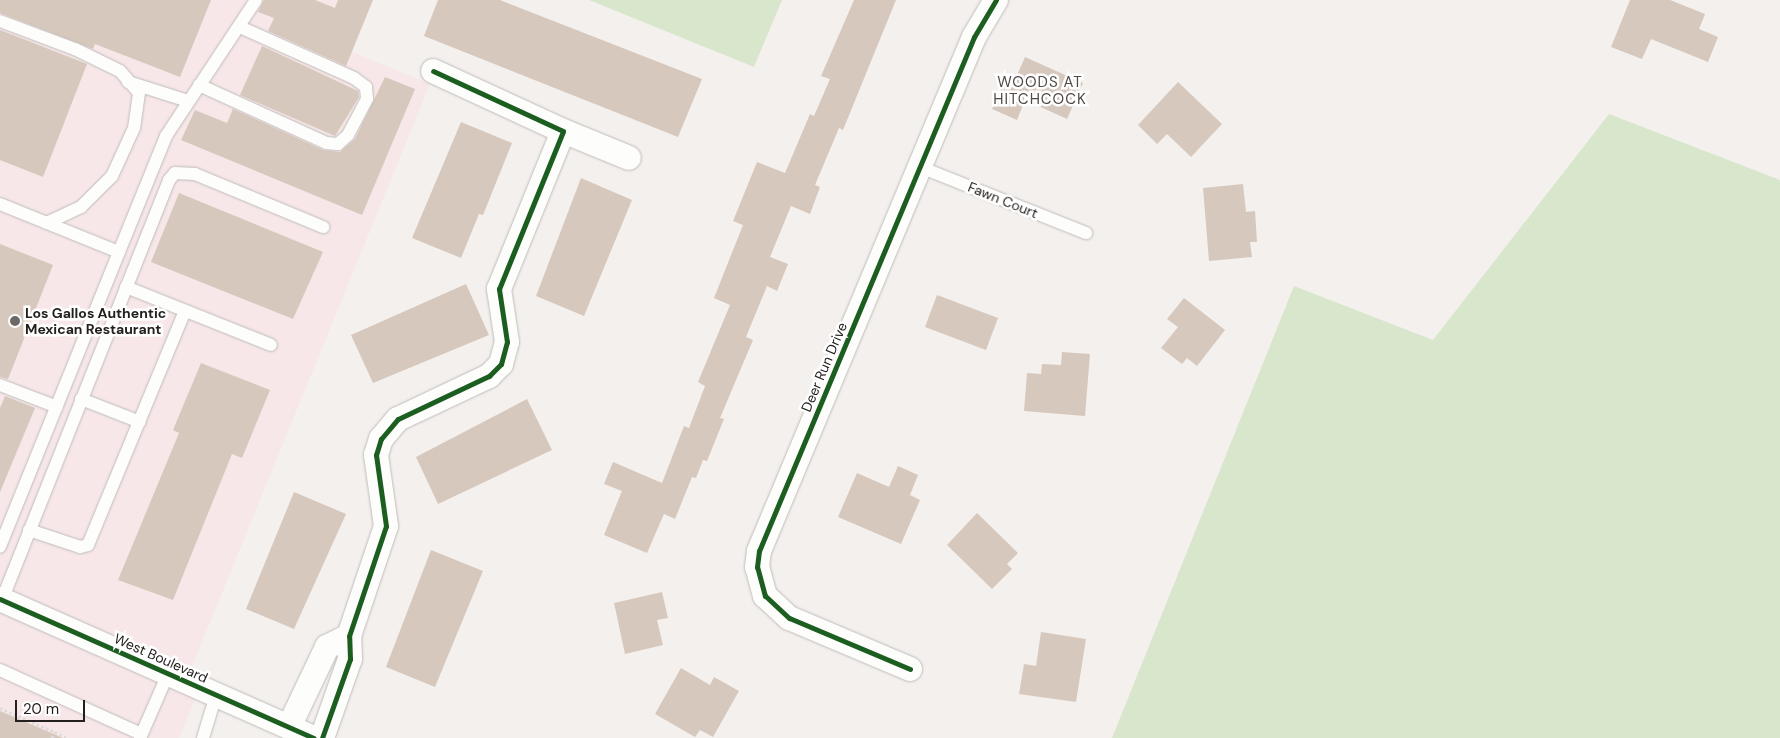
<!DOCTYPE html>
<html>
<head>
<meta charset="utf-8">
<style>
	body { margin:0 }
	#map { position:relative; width:1780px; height:738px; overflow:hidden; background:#f4f0ed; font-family:"DM Sans",sans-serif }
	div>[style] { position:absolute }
	.commercial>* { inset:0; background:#f7e7e8 }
	.green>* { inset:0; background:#d8e6cc }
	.building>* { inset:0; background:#d7c8bd }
	.path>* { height:3px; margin-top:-1.5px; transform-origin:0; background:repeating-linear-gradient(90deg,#dcdbd9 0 2.5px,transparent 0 5px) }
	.roads { filter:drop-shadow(0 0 1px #bfbcba) drop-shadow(0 0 1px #bfbcba) }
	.lane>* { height:12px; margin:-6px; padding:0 6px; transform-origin:6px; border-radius:6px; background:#fdfdfc }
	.street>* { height:24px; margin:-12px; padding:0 12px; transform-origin:12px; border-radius:12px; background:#fdfdfc }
	.cycleway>* { height:5px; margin:-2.5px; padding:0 2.5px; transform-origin:2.5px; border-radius:2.5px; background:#1b5e20 }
	.dots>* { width:14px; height:14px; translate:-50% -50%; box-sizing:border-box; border:2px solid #fff; border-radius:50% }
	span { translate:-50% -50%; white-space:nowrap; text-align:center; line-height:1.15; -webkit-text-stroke:5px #fff; paint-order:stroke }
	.street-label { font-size:14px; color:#23201e }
	.poi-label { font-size:14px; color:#23201e; font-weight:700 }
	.left { translate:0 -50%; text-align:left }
	.neighbourhood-label { font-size:15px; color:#504945; letter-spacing:1px }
	.scale { position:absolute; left:15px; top:700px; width:70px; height:22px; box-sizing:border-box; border:2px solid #23201e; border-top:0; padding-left:6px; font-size:15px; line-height:18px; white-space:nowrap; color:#23201e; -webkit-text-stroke:4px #fff; paint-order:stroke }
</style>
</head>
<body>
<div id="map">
	<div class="commercial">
		<div style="clip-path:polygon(0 0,373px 0,352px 52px,430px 84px,186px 681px,200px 688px,179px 738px,0 738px)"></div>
	</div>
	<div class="green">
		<div style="clip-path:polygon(589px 0,782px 0,754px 67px)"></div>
		<div style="clip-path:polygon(1609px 114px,1780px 180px,1780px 738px,1112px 738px,1294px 286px,1433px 340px)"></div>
	</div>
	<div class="building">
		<div style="clip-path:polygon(0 0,211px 0,180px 77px,95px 44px,93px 49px,0 13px)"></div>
		<div style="clip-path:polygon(264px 0,315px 0,335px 8px,338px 0,373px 0,346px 66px,268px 31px,274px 18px,258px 12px)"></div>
		<div style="clip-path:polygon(438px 0,500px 0,702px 79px,678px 137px,424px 36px)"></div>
		<div style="clip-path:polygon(854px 0,896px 0,843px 130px,839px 128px,815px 185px,820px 187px,810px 214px,791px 206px,770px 257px,788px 264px,777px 291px,767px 286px,746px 337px,753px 340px,720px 418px,724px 419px,707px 461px,703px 460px,696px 478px,692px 477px,675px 519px,664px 514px,647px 553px,604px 535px,622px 491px,604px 484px,613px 462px,662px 483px,684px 426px,689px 428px,705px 386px,698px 382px,730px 305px,714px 298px,743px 225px,733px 221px,757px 162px,785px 173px,810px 114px,814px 116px,830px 79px,821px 76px)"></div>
		<div style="clip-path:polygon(1630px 0,1670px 0,1705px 14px,1699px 29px,1718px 37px,1708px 62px,1651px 39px,1642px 59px,1611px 47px)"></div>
		<div style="clip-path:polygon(0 30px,87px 64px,43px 177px,0 160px)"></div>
		<div style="clip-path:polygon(262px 46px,358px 91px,359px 97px,335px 136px,240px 95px)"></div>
		<div style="clip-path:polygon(1025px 57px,1083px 83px,1067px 119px,1025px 100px,1017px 120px,992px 109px,1003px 85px,1011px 89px)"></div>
		<div style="clip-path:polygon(385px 77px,415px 89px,362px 215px,181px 140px,195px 110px,227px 123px,233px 109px,323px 150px,340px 152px,355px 139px)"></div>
		<div style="clip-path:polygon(1178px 82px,1222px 124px,1191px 157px,1167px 134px,1157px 144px,1138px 125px)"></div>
		<div style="clip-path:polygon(461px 122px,512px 143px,483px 215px,479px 214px,461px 258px,412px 238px)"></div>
		<div style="clip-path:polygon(581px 178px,632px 200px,584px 316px,536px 296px)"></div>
		<div style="clip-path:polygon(1243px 184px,1246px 212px,1255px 211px,1257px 242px,1250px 242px,1252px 257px,1209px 261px,1203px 188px)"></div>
		<div style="clip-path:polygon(179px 193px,323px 252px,293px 319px,151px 262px)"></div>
		<div style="clip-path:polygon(0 244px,53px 265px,8px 379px,0 377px)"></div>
		<div style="clip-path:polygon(466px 284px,489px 335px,373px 383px,351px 335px)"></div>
		<div style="clip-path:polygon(937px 295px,998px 318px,986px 350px,925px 327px)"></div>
		<div style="clip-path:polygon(1184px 298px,1225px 330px,1197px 366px,1187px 358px,1182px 364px,1161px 348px,1178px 327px,1167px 319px)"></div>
		<div style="clip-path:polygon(1062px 352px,1090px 354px,1085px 416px,1024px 411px,1027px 373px,1041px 374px,1042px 364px,1061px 365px)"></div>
		<div style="clip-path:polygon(201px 363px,270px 390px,242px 458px,232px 454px,173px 600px,118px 580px,179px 433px,173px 430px)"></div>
		<div style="clip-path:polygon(5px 396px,35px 408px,0 492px,0 408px)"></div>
		<div style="clip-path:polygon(527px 399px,552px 450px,438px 504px,416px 457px)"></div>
		<div style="clip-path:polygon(898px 466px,918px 475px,910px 495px,920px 500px,901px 544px,838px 517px,857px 473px,889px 487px)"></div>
		<div style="clip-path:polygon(294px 492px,346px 514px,294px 629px,246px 609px)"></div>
		<div style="clip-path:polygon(977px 513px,1018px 553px,1007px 564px,1012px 569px,992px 589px,947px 545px)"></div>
		<div style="clip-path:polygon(431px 550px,483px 571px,435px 687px,386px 667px)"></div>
		<div style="clip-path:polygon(662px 592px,668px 618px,657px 620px,663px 645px,625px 654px,614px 603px)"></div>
		<div style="clip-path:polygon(1041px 632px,1086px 639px,1076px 702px,1019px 694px,1024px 664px,1036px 666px)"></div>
		<div style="clip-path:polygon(681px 668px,710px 685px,714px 677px,739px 691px,713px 737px,700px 730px,695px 737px,655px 714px)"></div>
		<div style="clip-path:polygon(0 711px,63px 738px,0 738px)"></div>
	</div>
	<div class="path">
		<div style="left:0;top:708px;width:60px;rotate:23.6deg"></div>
		<div style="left:52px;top:738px;width:7px;rotate:-63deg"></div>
		<div style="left:55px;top:732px;width:14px;rotate:25deg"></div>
	</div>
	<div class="roads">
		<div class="lane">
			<div style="left:0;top:21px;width:80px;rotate:20.5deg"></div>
			<div style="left:75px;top:49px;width:50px;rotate:26.1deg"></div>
			<div style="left:120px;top:71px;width:29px;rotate:49deg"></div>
			<div style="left:139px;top:93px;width:35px;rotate:98deg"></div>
			<div style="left:134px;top:128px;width:53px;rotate:114.6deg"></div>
			<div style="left:112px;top:176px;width:44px;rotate:135deg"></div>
			<div style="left:81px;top:207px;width:38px;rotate:155deg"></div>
			<div style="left:128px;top:82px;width:63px;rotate:17.6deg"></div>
			<div style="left:199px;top:85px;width:140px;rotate:24.5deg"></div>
			<div style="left:326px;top:143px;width:12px;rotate:5deg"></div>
			<div style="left:338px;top:144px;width:13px;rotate:-42deg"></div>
			<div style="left:348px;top:135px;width:41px;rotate:-62.2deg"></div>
			<div style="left:367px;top:99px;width:12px;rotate:-95deg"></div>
			<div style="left:366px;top:87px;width:15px;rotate:-143deg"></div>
			<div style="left:354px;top:78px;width:125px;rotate:-155.9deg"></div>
			<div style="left:920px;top:167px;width:179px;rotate:21.7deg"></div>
			<div style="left:0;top:204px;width:128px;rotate:22deg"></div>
			<div style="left:119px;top:252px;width:318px;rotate:112deg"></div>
			<div style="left:119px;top:252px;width:125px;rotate:-67.9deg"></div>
			<div style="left:166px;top:136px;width:163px;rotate:-56.5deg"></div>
			<div style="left:126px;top:287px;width:156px;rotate:21.8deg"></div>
			<div style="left:0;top:385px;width:61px;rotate:21.1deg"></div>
			<div style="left:81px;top:399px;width:63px;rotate:21.3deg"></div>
			<div style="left:29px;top:530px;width:54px;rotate:18.4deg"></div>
			<div style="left:80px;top:547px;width:8px;rotate:-14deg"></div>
			<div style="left:88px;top:545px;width:253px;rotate:-67.5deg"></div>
			<div style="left:2px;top:600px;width:452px;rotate:-68.3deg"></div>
			<div style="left:169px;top:180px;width:9px;rotate:-49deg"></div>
			<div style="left:175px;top:173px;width:20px;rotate:3deg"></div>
			<div style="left:195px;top:174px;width:139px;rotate:22.5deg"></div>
			<div style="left:0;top:670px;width:155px;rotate:24.4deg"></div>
			<div style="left:140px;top:738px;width:70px;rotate:-66.4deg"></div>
			<div style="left:203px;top:738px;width:45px;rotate:-73.2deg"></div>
		</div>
		<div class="street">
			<div style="left:563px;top:131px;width:71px;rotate:22.2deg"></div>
			<div style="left:0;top:599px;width:343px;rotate:23.9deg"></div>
			<div style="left:910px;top:669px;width:131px;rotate:-157.1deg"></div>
			<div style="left:789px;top:618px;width:33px;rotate:-137deg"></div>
			<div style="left:765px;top:596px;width:30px;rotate:-105deg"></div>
			<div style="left:757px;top:567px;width:16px;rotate:-83deg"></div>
			<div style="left:759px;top:551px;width:557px;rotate:-67.3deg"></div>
			<div style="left:974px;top:37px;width:43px;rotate:-59.3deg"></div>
			<div style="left:289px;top:727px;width:89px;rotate:-64.6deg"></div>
			<div style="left:327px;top:647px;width:25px;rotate:-27deg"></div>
			<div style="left:322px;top:738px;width:84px;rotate:-70.5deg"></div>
			<div style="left:350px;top:659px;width:23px;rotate:-92deg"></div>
			<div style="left:349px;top:636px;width:116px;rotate:-71.4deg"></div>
			<div style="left:386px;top:526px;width:72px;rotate:-98deg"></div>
			<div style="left:376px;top:455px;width:17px;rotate:-73deg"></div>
			<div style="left:381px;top:439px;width:26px;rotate:-50deg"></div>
			<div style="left:398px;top:419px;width:101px;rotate:-25.3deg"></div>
			<div style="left:489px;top:376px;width:17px;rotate:-45deg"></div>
			<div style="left:501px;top:364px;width:23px;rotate:-75deg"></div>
			<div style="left:507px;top:342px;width:54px;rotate:-98.6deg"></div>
			<div style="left:499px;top:289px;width:170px;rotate:-67.9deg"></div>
			<div style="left:563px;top:131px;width:143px;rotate:-155.2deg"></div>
		</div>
	</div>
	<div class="cycleway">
		<div style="left:0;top:599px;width:343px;rotate:23.9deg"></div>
		<div style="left:910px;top:669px;width:131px;rotate:-157.1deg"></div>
		<div style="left:789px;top:618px;width:33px;rotate:-137deg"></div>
		<div style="left:765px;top:596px;width:30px;rotate:-105deg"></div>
		<div style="left:757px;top:567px;width:16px;rotate:-83deg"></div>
		<div style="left:759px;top:551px;width:557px;rotate:-67.3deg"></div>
		<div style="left:974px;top:37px;width:43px;rotate:-59.3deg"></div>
		<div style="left:322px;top:738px;width:84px;rotate:-70.5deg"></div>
		<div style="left:350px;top:659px;width:23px;rotate:-92deg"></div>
		<div style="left:349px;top:636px;width:116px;rotate:-71.4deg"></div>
		<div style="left:386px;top:526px;width:72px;rotate:-98deg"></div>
		<div style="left:376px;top:455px;width:17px;rotate:-73deg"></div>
		<div style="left:381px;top:439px;width:26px;rotate:-50deg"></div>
		<div style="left:398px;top:419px;width:101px;rotate:-25.3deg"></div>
		<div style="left:489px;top:376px;width:17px;rotate:-45deg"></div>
		<div style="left:501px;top:364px;width:23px;rotate:-75deg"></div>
		<div style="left:507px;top:342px;width:54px;rotate:-98.6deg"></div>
		<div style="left:499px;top:289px;width:170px;rotate:-67.9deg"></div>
		<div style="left:563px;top:131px;width:143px;rotate:-155.2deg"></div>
	</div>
	<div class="dots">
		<div style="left:15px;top:321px;background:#6c6966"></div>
	</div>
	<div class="street-label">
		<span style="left:1003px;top:200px;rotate:22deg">Fawn Court</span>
		<span style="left:824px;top:367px;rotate:-67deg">Deer Run Drive</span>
		<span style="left:161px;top:658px;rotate:24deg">West Boulevard</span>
	</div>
	<div class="poi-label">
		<span class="left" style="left:25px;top:321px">Los Gallos Authentic<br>Mexican Restaurant</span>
	</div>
	<div class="neighbourhood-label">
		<span style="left:1040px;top:91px">WOODS AT<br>HITCHCOCK</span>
	</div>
	<div class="scale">20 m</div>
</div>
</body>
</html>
